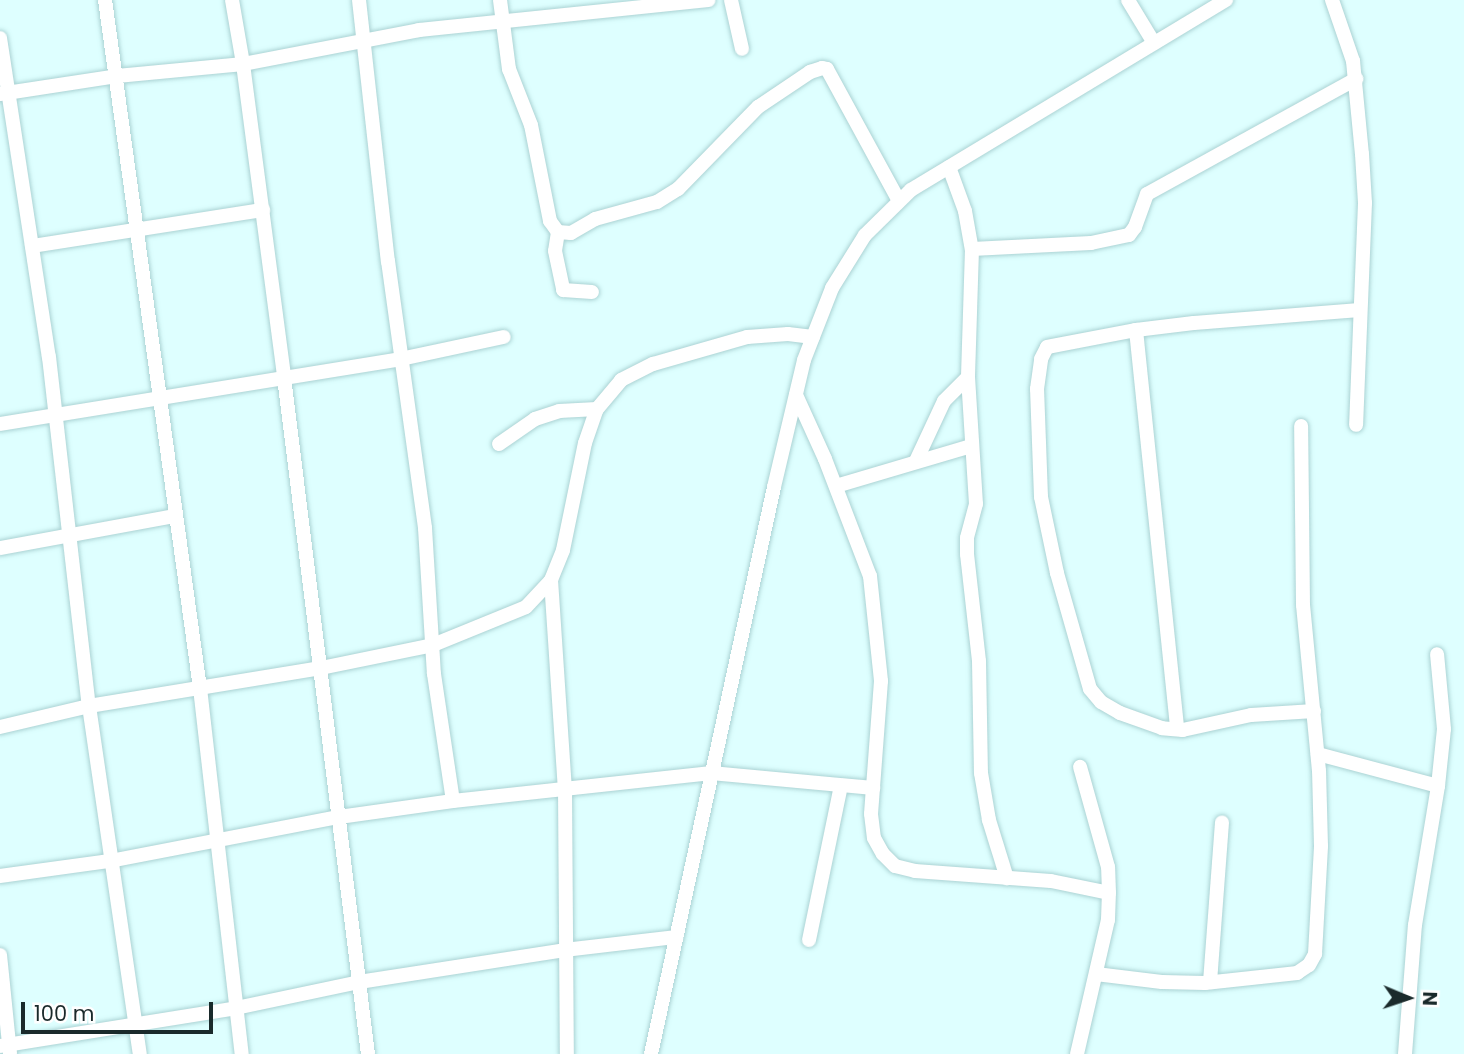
<!DOCTYPE html>
<html>
<head>
<meta charset="utf-8">
<style>
	body { margin:0 }
	#map { position:relative; width:1464px; height:1054px; overflow:hidden; background:#deffff; font-family:Poppins,sans-serif }
	div>[style] { position:absolute }
	.roads { filter:drop-shadow(0 0 2px #abd3d4) drop-shadow(0 0 2px #abd3d4) }
	.minor>* { height:14px; margin:-7px; padding:0 7px; transform-origin:7px; border-radius:7px; background:#fff }
	span { translate:-50% -50%; white-space:nowrap; text-align:center; line-height:1.15; -webkit-text-stroke:6px #fff; paint-order:stroke }
	.north { position:absolute; left:1373px; top:963px; width:70px; height:70px; -webkit-text-stroke:5px #fff; paint-order:stroke; rotate:92deg; font-size:19px; font-weight:700; line-height:28px; text-align:center; color:#1a2a2b }
	.north::after { content:''; display:block; margin:auto; width:24px; height:32px; background:#1a2a2b; clip-path:polygon(50% 0,100% 100%,50% 72%,0 100%) }
	.scale { position:absolute; left:21px; top:1002px; width:192px; height:32px; box-sizing:border-box; border:4px solid #1a2a2b; border-top:0; padding-left:9px; font-size:21px; line-height:24px; white-space:nowrap; color:#1a2a2b; -webkit-text-stroke:5px #fff; paint-order:stroke }
</style>
</head>
<body>
<div id="map">
	<div class="roads">
		<div class="minor">
			<div style="left:105px;top:0;width:695px;rotate:82.14deg"></div>
			<div style="left:200px;top:688px;width:368px;rotate:83.5deg"></div>
			<div style="left:232px;top:0;width:65px;rotate:80.2deg"></div>
			<div style="left:243px;top:64px;width:316px;rotate:82.5deg"></div>
			<div style="left:284px;top:377px;width:682px;rotate:82.93deg"></div>
			<div style="left:359px;top:0;width:263px;rotate:83.7deg"></div>
			<div style="left:388px;top:261px;width:270px;rotate:82.1deg"></div>
			<div style="left:425px;top:528px;width:146px;rotate:86.5deg"></div>
			<div style="left:434px;top:674px;width:128px;rotate:81.5deg"></div>
			<div style="left:500px;top:0;width:70px;rotate:82.6deg"></div>
			<div style="left:509px;top:69px;width:60px;rotate:68.6deg"></div>
			<div style="left:531px;top:125px;width:98px;rotate:78.8deg"></div>
			<div style="left:550px;top:221px;width:14px;rotate:54deg"></div>
			<div style="left:558px;top:232px;width:19px;rotate:99deg"></div>
			<div style="left:555px;top:251px;width:40px;rotate:78deg"></div>
			<div style="left:563px;top:290px;width:29px;rotate:4deg"></div>
			<div style="left:731px;top:0;width:50px;rotate:77.3deg"></div>
			<div style="left:1128px;top:0;width:50px;rotate:58.8deg"></div>
			<div style="left:1332px;top:0;width:65px;rotate:71deg"></div>
			<div style="left:1353px;top:61px;width:93px;rotate:84.5deg"></div>
			<div style="left:1362px;top:154px;width:49px;rotate:86.5deg"></div>
			<div style="left:1365px;top:203px;width:222px;rotate:92.3deg"></div>
			<div style="left:0;top:38px;width:323px;rotate:81.3deg"></div>
			<div style="left:49px;top:357px;width:351px;rotate:83.5deg"></div>
			<div style="left:89px;top:706px;width:352px;rotate:81.7deg"></div>
			<div style="left:0;top:94px;width:118px;rotate:-8.7deg"></div>
			<div style="left:117px;top:76px;width:127px;rotate:-5.4deg"></div>
			<div style="left:243px;top:64px;width:179px;rotate:-10.9deg"></div>
			<div style="left:419px;top:30px;width:291px;rotate:-5.9deg"></div>
			<div style="left:949px;top:167px;width:47px;rotate:70deg"></div>
			<div style="left:965px;top:211px;width:39px;rotate:80deg"></div>
			<div style="left:972px;top:249px;width:128px;rotate:91.8deg"></div>
			<div style="left:968px;top:377px;width:127px;rotate:86.4deg"></div>
			<div style="left:976px;top:504px;width:35px;rotate:105deg"></div>
			<div style="left:967px;top:538px;width:16px;rotate:90deg"></div>
			<div style="left:967px;top:554px;width:108px;rotate:83.6deg"></div>
			<div style="left:979px;top:661px;width:112px;rotate:89deg"></div>
			<div style="left:981px;top:773px;width:48px;rotate:80.3deg"></div>
			<div style="left:989px;top:820px;width:61px;rotate:72.8deg"></div>
			<div style="left:558px;top:232px;width:13px;rotate:4deg"></div>
			<div style="left:571px;top:233px;width:28px;rotate:-30deg"></div>
			<div style="left:595px;top:219px;width:64px;rotate:-15.3deg"></div>
			<div style="left:657px;top:202px;width:25px;rotate:-32deg"></div>
			<div style="left:678px;top:189px;width:115px;rotate:-45.7deg"></div>
			<div style="left:758px;top:107px;width:63px;rotate:-33.9deg"></div>
			<div style="left:810px;top:72px;width:13px;rotate:-18deg"></div>
			<div style="left:822px;top:68px;width:5px;rotate:11deg"></div>
			<div style="left:827px;top:69px;width:150px;rotate:61.4deg"></div>
			<div style="left:32px;top:246px;width:234px;rotate:-8.9deg"></div>
			<div style="left:972px;top:249px;width:119px;rotate:-2.9deg"></div>
			<div style="left:1091px;top:243px;width:39px;rotate:-12deg"></div>
			<div style="left:1129px;top:235px;width:10px;rotate:-53deg"></div>
			<div style="left:1135px;top:227px;width:35px;rotate:-70deg"></div>
			<div style="left:1147px;top:194px;width:239px;rotate:-28.8deg"></div>
			<div style="left:1136px;top:330px;width:401px;rotate:84.1deg"></div>
			<div style="left:796px;top:395px;width:70px;rotate:65.6deg"></div>
			<div style="left:825px;top:459px;width:125px;rotate:69deg"></div>
			<div style="left:870px;top:576px;width:106px;rotate:84deg"></div>
			<div style="left:881px;top:681px;width:133px;rotate:94.3deg"></div>
			<div style="left:871px;top:814px;width:24px;rotate:83deg"></div>
			<div style="left:874px;top:838px;width:18px;rotate:61deg"></div>
			<div style="left:883px;top:854px;width:17px;rotate:45deg"></div>
			<div style="left:895px;top:866px;width:21px;rotate:14deg"></div>
			<div style="left:915px;top:871px;width:136px;rotate:4.2deg"></div>
			<div style="left:1051px;top:881px;width:59px;rotate:11.7deg"></div>
			<div style="left:0;top:424px;width:406px;rotate:-9.2deg"></div>
			<div style="left:401px;top:359px;width:105px;rotate:-12.1deg"></div>
			<div style="left:499px;top:444px;width:44px;rotate:-34.8deg"></div>
			<div style="left:535px;top:419px;width:25px;rotate:-18deg"></div>
			<div style="left:559px;top:411px;width:38px;rotate:-3deg"></div>
			<div style="left:916px;top:461px;width:66px;rotate:-65deg"></div>
			<div style="left:944px;top:401px;width:34px;rotate:-45deg"></div>
			<div style="left:836px;top:486px;width:141px;rotate:-16.5deg"></div>
			<div style="left:0;top:548px;width:178px;rotate:-10.4deg"></div>
			<div style="left:551px;top:580px;width:209px;rotate:86.2deg"></div>
			<div style="left:565px;top:789px;width:265px;rotate:89.6deg"></div>
			<div style="left:1314px;top:711px;width:63px;rotate:176.4deg"></div>
			<div style="left:1251px;top:715px;width:70px;rotate:167.6deg"></div>
			<div style="left:1183px;top:730px;width:21px;rotate:-175deg"></div>
			<div style="left:1162px;top:728px;width:45px;rotate:-160.3deg"></div>
			<div style="left:1120px;top:713px;width:22px;rotate:-150deg"></div>
			<div style="left:1101px;top:702px;width:17px;rotate:-130deg"></div>
			<div style="left:1090px;top:689px;width:121px;rotate:-105.9deg"></div>
			<div style="left:1057px;top:573px;width:78px;rotate:-101.9deg"></div>
			<div style="left:1041px;top:497px;width:108px;rotate:-92.1deg"></div>
			<div style="left:1037px;top:389px;width:30px;rotate:-82deg"></div>
			<div style="left:1041px;top:359px;width:13px;rotate:-63deg"></div>
			<div style="left:1047px;top:347px;width:91px;rotate:-10.8deg"></div>
			<div style="left:1136px;top:330px;width:58px;rotate:-6.9deg"></div>
			<div style="left:1194px;top:323px;width:166px;rotate:-4.5deg"></div>
			<div style="left:0;top:727px;width:91px;rotate:-13.3deg"></div>
			<div style="left:89px;top:706px;width:235px;rotate:-9.3deg"></div>
			<div style="left:321px;top:668px;width:114px;rotate:-11.6deg"></div>
			<div style="left:433px;top:645px;width:100px;rotate:-22.2deg"></div>
			<div style="left:526px;top:607px;width:37px;rotate:-47deg"></div>
			<div style="left:551px;top:580px;width:32px;rotate:-68deg"></div>
			<div style="left:563px;top:550px;width:109px;rotate:-78.4deg"></div>
			<div style="left:585px;top:443px;width:36px;rotate:-71deg"></div>
			<div style="left:597px;top:409px;width:38px;rotate:-50deg"></div>
			<div style="left:621px;top:380px;width:36px;rotate:-27deg"></div>
			<div style="left:653px;top:364px;width:98px;rotate:-16deg"></div>
			<div style="left:747px;top:337px;width:41px;rotate:-4.2deg"></div>
			<div style="left:788px;top:334px;width:25px;rotate:7deg"></div>
			<div style="left:1318px;top:754px;width:124px;rotate:14.9deg"></div>
			<div style="left:0;top:876px;width:111px;rotate:-7.8deg"></div>
			<div style="left:110px;top:861px;width:233px;rotate:-10.9deg"></div>
			<div style="left:339px;top:817px;width:115px;rotate:-8deg"></div>
			<div style="left:453px;top:801px;width:260px;rotate:-6.2deg"></div>
			<div style="left:711px;top:773px;width:163px;rotate:5.3deg"></div>
			<div style="left:809px;top:940px;width:157px;rotate:-78.3deg"></div>
			<div style="left:0;top:955px;width:99px;rotate:84.2deg"></div>
			<div style="left:1096px;top:974px;width:66px;rotate:6.9deg"></div>
			<div style="left:1162px;top:982px;width:43px;rotate:1.3deg"></div>
			<div style="left:1205px;top:983px;width:93px;rotate:-6.2deg"></div>
			<div style="left:1297px;top:973px;width:14px;rotate:-34deg"></div>
			<div style="left:1309px;top:965px;width:13px;rotate:-61deg"></div>
			<div style="left:1315px;top:954px;width:108px;rotate:-86.8deg"></div>
			<div style="left:1321px;top:846px;width:75px;rotate:-91.5deg"></div>
			<div style="left:1319px;top:771px;width:167px;rotate:-95.5deg"></div>
			<div style="left:1303px;top:605px;width:179px;rotate:-90.6deg"></div>
			<div style="left:1210px;top:982px;width:160px;rotate:-85.7deg"></div>
			<div style="left:0;top:1046px;width:239px;rotate:-9.1deg"></div>
			<div style="left:236px;top:1008px;width:126px;rotate:-11.9deg"></div>
			<div style="left:359px;top:982px;width:208px;rotate:-8.8deg"></div>
			<div style="left:565px;top:950px;width:112px;rotate:-6.7deg"></div>
			<div style="left:651px;top:1054px;width:580px;rotate:-77.76deg"></div>
			<div style="left:774px;top:487px;width:130px;rotate:-76.7deg"></div>
			<div style="left:804px;top:360px;width:77px;rotate:-68.7deg"></div>
			<div style="left:832px;top:288px;width:62px;rotate:-58.1deg"></div>
			<div style="left:865px;top:235px;width:64px;rotate:-44.4deg"></div>
			<div style="left:911px;top:190px;width:368px;rotate:-31.1deg"></div>
			<div style="left:1077px;top:1054px;width:138px;rotate:-77deg"></div>
			<div style="left:1108px;top:920px;width:27px;rotate:-88deg"></div>
			<div style="left:1109px;top:893px;width:26px;rotate:-92deg"></div>
			<div style="left:1108px;top:867px;width:104px;rotate:-105.6deg"></div>
			<div style="left:1405px;top:1054px;width:129px;rotate:-85.6deg"></div>
			<div style="left:1415px;top:925px;width:141px;rotate:-80.6deg"></div>
			<div style="left:1438px;top:786px;width:57px;rotate:-84deg"></div>
			<div style="left:1444px;top:729px;width:75px;rotate:-95.3deg"></div>
		</div>
	</div>
	<div class="north">N</div>
	<div class="scale">100 m</div>
</div>
</body>
</html>
